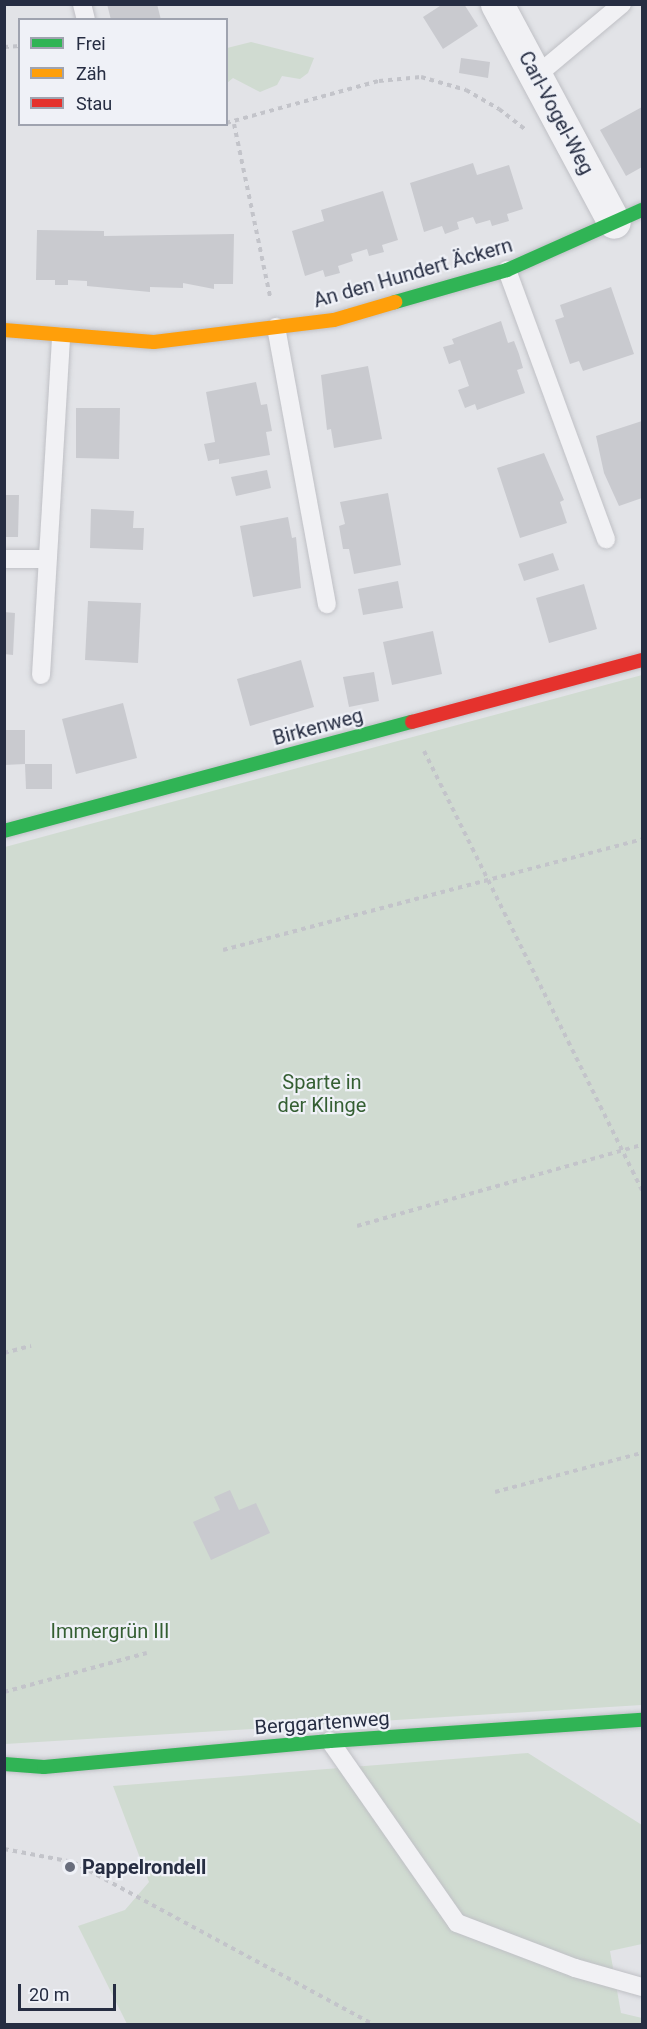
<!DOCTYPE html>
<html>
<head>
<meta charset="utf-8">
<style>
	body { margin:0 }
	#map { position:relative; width:647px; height:2029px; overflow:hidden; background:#e2e3e7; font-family:Roboto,sans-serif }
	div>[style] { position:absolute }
	.green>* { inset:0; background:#d0dbd1 }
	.building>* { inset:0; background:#c9cacf }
	.path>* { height:4px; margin-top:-2px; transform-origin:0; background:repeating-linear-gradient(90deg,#c3c4ca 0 4.5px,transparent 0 9px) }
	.roads { filter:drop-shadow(0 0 2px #bfc0c5) drop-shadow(0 0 2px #bfc0c5) }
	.lane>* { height:18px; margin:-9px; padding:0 9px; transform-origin:9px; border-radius:9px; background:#f1f1f4 }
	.street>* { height:33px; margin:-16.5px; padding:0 16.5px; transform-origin:16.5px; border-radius:16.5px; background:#f1f1f4 }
	.fast>* { height:14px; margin:-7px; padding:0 7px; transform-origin:7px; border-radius:7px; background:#30b455 }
	.slow>* { height:14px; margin:-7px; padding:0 7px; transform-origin:7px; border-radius:7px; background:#ff9f0a }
	.jam>* { height:14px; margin:-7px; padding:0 7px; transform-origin:7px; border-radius:7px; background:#e5322d }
	.dots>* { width:16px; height:16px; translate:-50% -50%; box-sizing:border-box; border:3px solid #eff1f7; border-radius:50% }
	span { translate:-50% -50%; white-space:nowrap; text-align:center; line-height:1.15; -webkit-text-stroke:4.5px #eff1f7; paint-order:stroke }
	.street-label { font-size:20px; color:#262d42 }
	.park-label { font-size:20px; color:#355f33 }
	.poi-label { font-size:20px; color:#262d42; font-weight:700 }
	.left { translate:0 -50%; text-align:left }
	.frame { position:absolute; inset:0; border:6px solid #262d42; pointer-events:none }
	.legend { position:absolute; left:18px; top:18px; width:210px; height:108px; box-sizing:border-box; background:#eff1f7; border:2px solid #9fa3af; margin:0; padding:8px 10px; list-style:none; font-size:18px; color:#262d42 }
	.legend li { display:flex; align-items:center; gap:12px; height:30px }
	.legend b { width:30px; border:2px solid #9fa3af }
	.scale { position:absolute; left:18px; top:1984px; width:98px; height:27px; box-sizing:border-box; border:3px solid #262d42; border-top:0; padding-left:8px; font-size:18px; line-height:21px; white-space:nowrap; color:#262d42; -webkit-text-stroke:4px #eff1f7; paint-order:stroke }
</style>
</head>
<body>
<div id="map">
	<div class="green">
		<div style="clip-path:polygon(251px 42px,314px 58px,308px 73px,300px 79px,282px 76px,277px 85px,260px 92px,233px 78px,227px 83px,227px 48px)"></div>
		<div style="clip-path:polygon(642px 675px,642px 1705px,5px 1744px,5px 847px)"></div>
		<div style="clip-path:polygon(528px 1753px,642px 1825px,642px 1944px,610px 1951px,621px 2013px,642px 2018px,642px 2024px,127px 2024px,78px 1926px,125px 1910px,149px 1882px,113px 1786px)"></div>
	</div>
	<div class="building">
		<div style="clip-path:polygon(107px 4px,157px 4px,161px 20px,111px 20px)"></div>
		<div style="clip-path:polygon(443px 4px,464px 4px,478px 26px,443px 49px,423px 17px)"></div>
		<div style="clip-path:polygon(461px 58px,490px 62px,488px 78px,459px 73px)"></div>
		<div style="clip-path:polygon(642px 107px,642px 167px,626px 176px,600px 130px)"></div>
		<div style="clip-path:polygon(473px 163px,477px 175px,509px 165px,523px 209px,507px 214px,509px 221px,492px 226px,490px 220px,476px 224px,473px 217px,457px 222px,459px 229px,445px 234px,442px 226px,424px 232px,410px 183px)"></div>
		<div style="clip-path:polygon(383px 191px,398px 240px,382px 245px,384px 252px,369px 256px,367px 249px,351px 254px,353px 261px,338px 266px,340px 273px,325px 277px,323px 270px,305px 276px,292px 231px,324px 221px,321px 210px)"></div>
		<div style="clip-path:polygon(37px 230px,104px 231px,104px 236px,234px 234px,233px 284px,214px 284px,214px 289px,183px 283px,183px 288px,150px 287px,150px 292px,87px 286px,87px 281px,68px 280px,68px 285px,55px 285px,55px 280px,36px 280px)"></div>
		<div style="clip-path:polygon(611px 287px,634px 354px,583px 371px,579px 361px,570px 364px,555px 320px,564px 317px,560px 305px)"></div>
		<div style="clip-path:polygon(501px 321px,508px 343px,514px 341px,519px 354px,523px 368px,517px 370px,525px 393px,477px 410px,475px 404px,465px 408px,458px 390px,469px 386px,460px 360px,449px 364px,443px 347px,454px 344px,452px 339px)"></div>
		<div style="clip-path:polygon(368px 366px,382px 439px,334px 448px,331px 429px,327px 430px,321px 375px)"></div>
		<div style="clip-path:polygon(256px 382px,261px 405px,267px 404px,272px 431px,266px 432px,270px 455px,219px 464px,219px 459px,208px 461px,204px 444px,215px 442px,206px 392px)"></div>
		<div style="clip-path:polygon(76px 408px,120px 408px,119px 459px,76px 458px)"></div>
		<div style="clip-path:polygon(642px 421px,642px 498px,619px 506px,604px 473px,596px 436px)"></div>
		<div style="clip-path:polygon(544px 453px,564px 500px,560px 502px,567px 523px,520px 538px,497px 468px)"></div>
		<div style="clip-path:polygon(267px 470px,271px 488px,236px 496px,231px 477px)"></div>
		<div style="clip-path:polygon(388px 493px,401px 565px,354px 574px,349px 549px,343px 549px,339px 526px,345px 524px,340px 502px)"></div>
		<div style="clip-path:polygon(5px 495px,19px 495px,18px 537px,5px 537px)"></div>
		<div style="clip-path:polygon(91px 509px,134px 511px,133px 528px,144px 528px,143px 550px,90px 548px)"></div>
		<div style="clip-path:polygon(288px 517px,292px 538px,296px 537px,301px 588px,253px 597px,240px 526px)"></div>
		<div style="clip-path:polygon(553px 553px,559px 570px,524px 581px,518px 564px)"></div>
		<div style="clip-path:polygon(398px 581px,403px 608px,363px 615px,358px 589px)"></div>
		<div style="clip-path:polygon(584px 584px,597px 629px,549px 643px,536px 598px)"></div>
		<div style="clip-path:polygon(88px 601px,141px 603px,138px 663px,85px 660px)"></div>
		<div style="clip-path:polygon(4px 612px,15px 613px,13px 655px,4px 654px)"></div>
		<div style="clip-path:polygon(433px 631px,442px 674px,392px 685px,383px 642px)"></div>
		<div style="clip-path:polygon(301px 660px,314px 707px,250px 726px,237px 679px)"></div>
		<div style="clip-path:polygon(374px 672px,379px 701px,349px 707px,343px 677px)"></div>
		<div style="clip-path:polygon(123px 703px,137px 758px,76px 774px,62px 719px)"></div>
		<div style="clip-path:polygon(4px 730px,25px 730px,25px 764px,4px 765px)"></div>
		<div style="clip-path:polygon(25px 764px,52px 764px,52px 789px,26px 789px)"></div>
		<div style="clip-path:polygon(230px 1490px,239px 1510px,256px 1503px,270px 1533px,211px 1560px,193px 1522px,220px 1510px,214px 1497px)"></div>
	</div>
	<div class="path">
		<div style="left:4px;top:47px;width:16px;rotate:-4deg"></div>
		<div style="left:226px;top:123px;width:159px;rotate:-15.4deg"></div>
		<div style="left:379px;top:81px;width:42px;rotate:-5.4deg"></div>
		<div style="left:421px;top:77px;width:47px;rotate:16.1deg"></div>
		<div style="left:466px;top:90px;width:38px;rotate:30deg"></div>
		<div style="left:499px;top:109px;width:34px;rotate:38deg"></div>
		<div style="left:234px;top:124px;width:176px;rotate:78.2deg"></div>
		<div style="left:424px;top:751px;width:491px;rotate:63.6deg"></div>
		<div style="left:223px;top:950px;width:433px;rotate:-14.8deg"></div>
		<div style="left:357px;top:1226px;width:296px;rotate:-15.9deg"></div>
		<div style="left:4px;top:1353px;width:28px;rotate:-15deg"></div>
		<div style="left:495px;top:1492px;width:152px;rotate:-14.9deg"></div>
		<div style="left:4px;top:1692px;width:148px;rotate:-15.3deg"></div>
		<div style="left:4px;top:1849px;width:70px;rotate:10.7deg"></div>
		<div style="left:73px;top:1862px;width:341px;rotate:28.4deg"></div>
	</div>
	<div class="roads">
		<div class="lane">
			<div style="left:82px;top:4px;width:16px;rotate:76deg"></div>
			<div style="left:536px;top:76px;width:112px;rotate:-39.9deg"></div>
			<div style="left:507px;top:270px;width:287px;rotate:69.8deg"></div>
			<div style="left:276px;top:327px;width:282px;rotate:79.6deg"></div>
			<div style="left:4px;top:559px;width:43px"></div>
			<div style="left:41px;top:675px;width:339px;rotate:-86.6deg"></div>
			<div style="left:330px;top:1741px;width:222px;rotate:55.1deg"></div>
			<div style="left:457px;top:1923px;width:126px;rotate:20.9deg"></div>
			<div style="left:575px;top:1968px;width:70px;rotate:15.8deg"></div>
		</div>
		<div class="street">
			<div style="left:497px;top:4px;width:247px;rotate:61.8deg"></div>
		</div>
		<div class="fast">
			<div style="left:395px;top:302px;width:116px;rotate:-15.9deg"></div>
			<div style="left:507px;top:270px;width:148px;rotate:-24deg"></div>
			<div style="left:4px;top:831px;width:422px;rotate:-15deg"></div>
			<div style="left:4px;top:1764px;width:40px;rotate:4.3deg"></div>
			<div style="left:44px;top:1767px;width:287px;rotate:-5.2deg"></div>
			<div style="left:330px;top:1741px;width:313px;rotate:-3.9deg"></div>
		</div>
		<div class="slow">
			<div style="left:4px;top:330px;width:150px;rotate:4.6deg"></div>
			<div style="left:154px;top:342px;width:181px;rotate:-7deg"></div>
			<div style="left:334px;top:320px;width:64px;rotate:-16.4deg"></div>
		</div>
		<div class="jam">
			<div style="left:412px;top:722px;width:238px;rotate:-15.1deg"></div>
		</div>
	</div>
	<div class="dots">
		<div style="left:70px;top:1867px;background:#686d7c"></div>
	</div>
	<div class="street-label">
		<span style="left:556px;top:113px;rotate:62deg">Carl-Vogel-Weg</span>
		<span style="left:413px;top:273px;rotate:-16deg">An den Hundert Äckern</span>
		<span style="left:318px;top:727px;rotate:-15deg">Birkenweg</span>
		<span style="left:322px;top:1723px;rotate:-4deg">Berggartenweg</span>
	</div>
	<div class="park-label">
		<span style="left:322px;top:1094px">Sparte in<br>der Klinge</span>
		<span style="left:110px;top:1631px">Immergrün III</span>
	</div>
	<div class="poi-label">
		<span class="left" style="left:82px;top:1867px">Pappelrondell</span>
	</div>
	<div class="frame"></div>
	<ul class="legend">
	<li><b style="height:8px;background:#30b455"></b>Frei</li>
	<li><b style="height:8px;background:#ff9f0a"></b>Zäh</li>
	<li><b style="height:8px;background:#e5322d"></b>Stau</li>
	</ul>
	<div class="scale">20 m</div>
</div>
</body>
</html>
